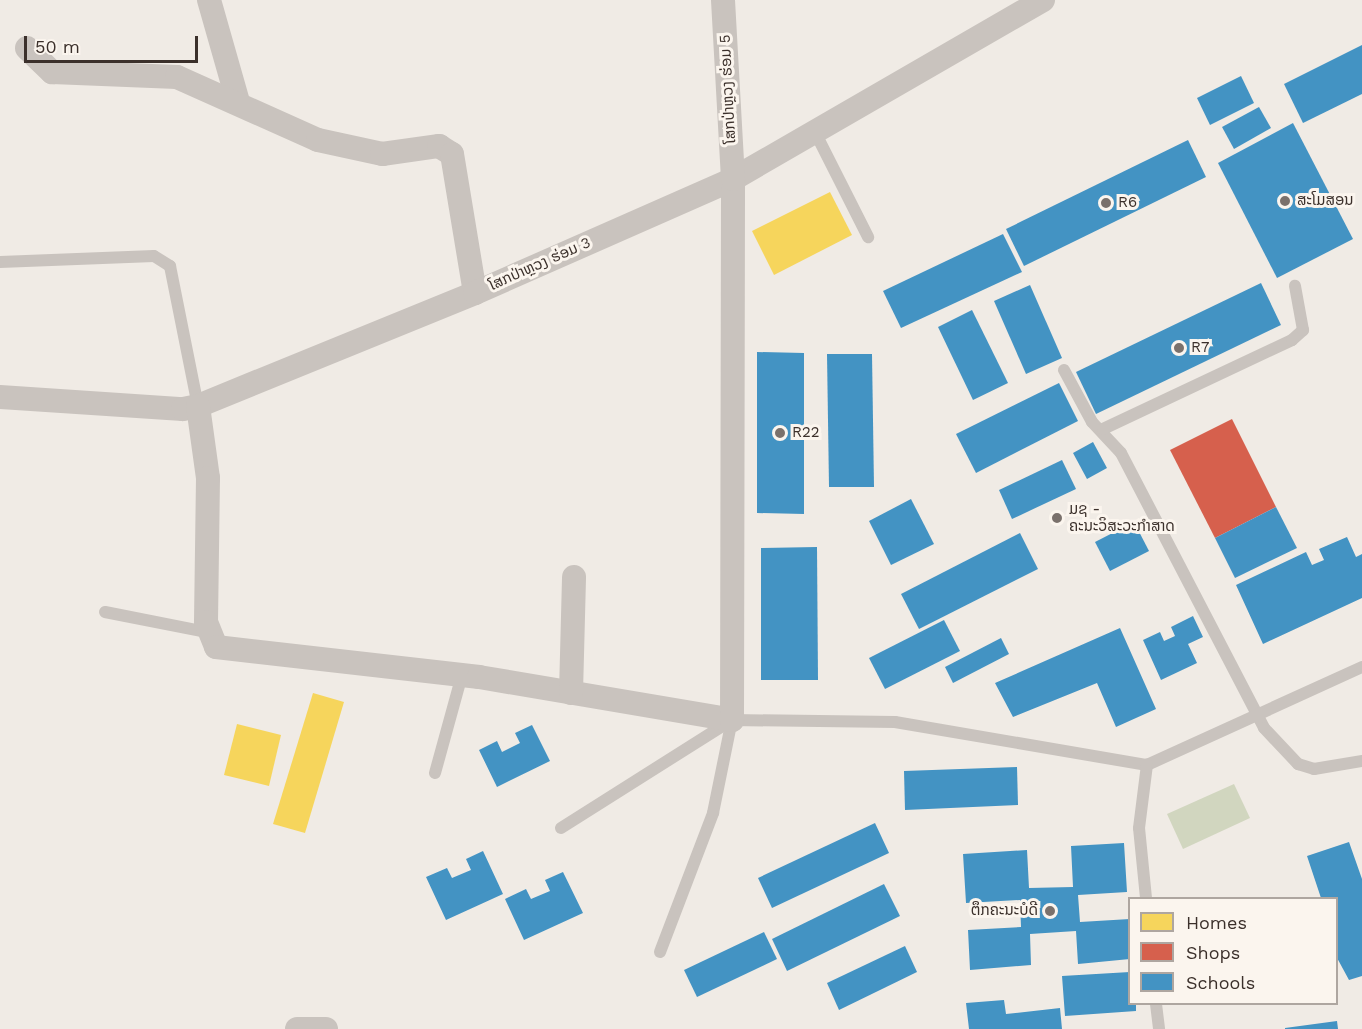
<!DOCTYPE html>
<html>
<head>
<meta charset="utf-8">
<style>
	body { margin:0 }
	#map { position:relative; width:1362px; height:1029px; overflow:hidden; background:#f0ebe5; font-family:"Work Sans","Noto Sans Lao",sans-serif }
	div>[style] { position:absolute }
	.green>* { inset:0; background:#d1d6bf }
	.homes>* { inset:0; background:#f6d55c }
	.shops>* { inset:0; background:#d6604d }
	.schools>* { inset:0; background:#4393c3 }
	.lane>* { height:12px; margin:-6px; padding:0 6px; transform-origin:6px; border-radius:6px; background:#c9c3be }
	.street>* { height:24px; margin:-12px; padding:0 12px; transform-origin:12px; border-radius:12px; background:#c9c3be }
	.dots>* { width:16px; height:16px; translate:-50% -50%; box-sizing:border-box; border:3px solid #fbf5ee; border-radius:50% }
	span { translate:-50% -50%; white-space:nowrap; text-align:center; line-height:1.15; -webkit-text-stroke:6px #fbf5ee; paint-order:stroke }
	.street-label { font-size:15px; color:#3b302b }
	.poi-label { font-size:15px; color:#3b302b }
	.left { translate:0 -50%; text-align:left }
	.right { translate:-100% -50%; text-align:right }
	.legend { position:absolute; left:1128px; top:897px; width:210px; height:108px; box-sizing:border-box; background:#fbf5ee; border:2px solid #aea6a0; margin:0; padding:8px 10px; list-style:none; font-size:18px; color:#3b302b }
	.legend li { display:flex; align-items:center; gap:12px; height:30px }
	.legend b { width:30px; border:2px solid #aea6a0 }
	.scale { position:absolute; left:24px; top:36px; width:174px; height:27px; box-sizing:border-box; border:3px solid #3b302b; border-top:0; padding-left:8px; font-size:18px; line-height:21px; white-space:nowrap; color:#3b302b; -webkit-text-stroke:4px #fbf5ee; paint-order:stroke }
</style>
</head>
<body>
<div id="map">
	<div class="green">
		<div style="clip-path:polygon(1234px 784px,1250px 818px,1183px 849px,1167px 814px)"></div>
	</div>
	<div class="homes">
		<div style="clip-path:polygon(830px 192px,852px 235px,774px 275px,752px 231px)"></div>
		<div style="clip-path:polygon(313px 693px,344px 702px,305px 833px,273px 824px)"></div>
		<div style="clip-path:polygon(237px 724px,281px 735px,269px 786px,224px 775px)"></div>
	</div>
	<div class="shops">
		<div style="clip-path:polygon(1232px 419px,1276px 507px,1215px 538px,1170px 450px)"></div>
	</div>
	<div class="schools">
		<div style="clip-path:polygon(1362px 45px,1362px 94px,1303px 123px,1284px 84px)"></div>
		<div style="clip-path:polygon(1241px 76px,1254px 103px,1210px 125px,1197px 98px)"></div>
		<div style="clip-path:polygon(1259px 107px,1271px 128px,1234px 149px,1222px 127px)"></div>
		<div style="clip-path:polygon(1293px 123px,1353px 239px,1277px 278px,1218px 163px)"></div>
		<div style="clip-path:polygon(1188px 140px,1206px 177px,1024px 266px,1006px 229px)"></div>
		<div style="clip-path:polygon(1003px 234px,1022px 272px,901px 328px,883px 291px)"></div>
		<div style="clip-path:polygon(1261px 283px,1281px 325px,1096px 414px,1076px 372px)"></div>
		<div style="clip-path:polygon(1030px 285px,1062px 358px,1026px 374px,994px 301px)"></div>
		<div style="clip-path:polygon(972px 310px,1008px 383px,973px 400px,938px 327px)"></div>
		<div style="clip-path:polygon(757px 352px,804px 353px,804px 514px,757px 513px)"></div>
		<div style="clip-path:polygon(827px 354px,872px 354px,874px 487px,829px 487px)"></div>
		<div style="clip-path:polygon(1059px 383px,1078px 421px,976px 473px,956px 434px)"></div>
		<div style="clip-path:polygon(1093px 442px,1107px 468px,1087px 479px,1073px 453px)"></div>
		<div style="clip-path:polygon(1062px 460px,1076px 489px,1012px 519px,999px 490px)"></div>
		<div style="clip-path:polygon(911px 499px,934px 544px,891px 565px,869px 521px)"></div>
		<div style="clip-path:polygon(1276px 507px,1297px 548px,1235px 578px,1215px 538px)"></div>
		<div style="clip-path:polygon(1134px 522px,1149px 551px,1110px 571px,1095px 542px)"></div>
		<div style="clip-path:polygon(1020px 533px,1038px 569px,919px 629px,901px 594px)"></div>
		<div style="clip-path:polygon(1347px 537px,1356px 557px,1362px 554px,1362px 598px,1263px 644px,1236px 585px,1306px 552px,1312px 565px,1324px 560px,1319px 549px)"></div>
		<div style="clip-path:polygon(817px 547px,818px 680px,761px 680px,761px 548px)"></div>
		<div style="clip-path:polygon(1193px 616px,1203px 637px,1188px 644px,1197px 663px,1161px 680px,1143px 640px,1160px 632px,1164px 641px,1175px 636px,1171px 627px)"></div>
		<div style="clip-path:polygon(944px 620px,960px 651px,885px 689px,869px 658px)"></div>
		<div style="clip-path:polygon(1120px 628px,1156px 709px,1116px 727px,1097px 683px,1013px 717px,995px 683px)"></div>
		<div style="clip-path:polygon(1001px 638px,1009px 654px,953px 683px,945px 667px)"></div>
		<div style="clip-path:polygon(532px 725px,550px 761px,497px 787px,479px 750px,497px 741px,502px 752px,520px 743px,515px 733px)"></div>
		<div style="clip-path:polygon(1017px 767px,1018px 805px,905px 810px,904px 771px)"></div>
		<div style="clip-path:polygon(875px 823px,889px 853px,772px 908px,758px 878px)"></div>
		<div style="clip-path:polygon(1349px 842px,1362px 879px,1362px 976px,1349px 980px,1336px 956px,1336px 898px,1321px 898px,1307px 856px)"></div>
		<div style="clip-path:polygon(1124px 843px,1127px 892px,1078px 895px,1080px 922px,1130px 919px,1130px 959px,1078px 964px,1076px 931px,1030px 934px,1031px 965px,970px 970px,968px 930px,1021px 927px,1020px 900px,966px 903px,963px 854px,1027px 850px,1029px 888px,1073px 887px,1071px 846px)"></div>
		<div style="clip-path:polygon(483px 851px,503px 894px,446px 920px,426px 877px,447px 868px,452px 878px,471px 870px,466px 859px)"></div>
		<div style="clip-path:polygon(563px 872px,583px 913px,524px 940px,505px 899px,526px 889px,531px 899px,550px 891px,545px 880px)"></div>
		<div style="clip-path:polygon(884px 884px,900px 916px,787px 971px,772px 939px)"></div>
		<div style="clip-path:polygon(764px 932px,777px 959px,697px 997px,684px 970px)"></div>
		<div style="clip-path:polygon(905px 946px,917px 972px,839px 1010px,827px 983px)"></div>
		<div style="clip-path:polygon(1130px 972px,1130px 1004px,1136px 1004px,1136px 1011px,1065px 1016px,1062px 976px)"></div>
		<div style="clip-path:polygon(1004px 1000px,1006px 1014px,1060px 1008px,1062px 1029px,969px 1029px,966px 1003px)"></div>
		<div style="clip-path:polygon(1337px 1021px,1338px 1029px,1285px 1029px,1285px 1028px)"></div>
	</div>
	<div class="lane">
		<div style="left:815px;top:132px;width:118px;rotate:63.2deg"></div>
		<div style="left:0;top:262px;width:154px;rotate:-2.2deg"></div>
		<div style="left:154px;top:256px;width:19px;rotate:32deg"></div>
		<div style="left:170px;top:266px;width:143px;rotate:78.7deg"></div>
		<div style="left:1064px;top:370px;width:59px;rotate:61.7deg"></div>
		<div style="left:1092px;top:422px;width:42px;rotate:46.9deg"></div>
		<div style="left:1121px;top:453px;width:310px;rotate:62.5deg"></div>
		<div style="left:1264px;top:728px;width:50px;rotate:46.6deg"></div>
		<div style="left:1298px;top:764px;width:17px;rotate:17deg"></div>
		<div style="left:1314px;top:769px;width:49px;rotate:-9.5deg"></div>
		<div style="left:1103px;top:429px;width:209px;rotate:-25.2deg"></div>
		<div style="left:1292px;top:340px;width:15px;rotate:-42deg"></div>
		<div style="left:1303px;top:330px;width:45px;rotate:-100.3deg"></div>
		<div style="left:105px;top:612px;width:104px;rotate:11.1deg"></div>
		<div style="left:435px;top:773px;width:102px;rotate:-74.6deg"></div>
		<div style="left:561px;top:828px;width:202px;rotate:-32.3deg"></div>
		<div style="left:732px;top:720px;width:163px;rotate:0.7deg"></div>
		<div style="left:895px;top:722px;width:256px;rotate:9.7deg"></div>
		<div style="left:1147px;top:765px;width:236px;rotate:-24.5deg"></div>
		<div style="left:1146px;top:898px;width:70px;rotate:-95.7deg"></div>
		<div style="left:1139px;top:828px;width:64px;rotate:-82.8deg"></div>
		<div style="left:660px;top:952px;width:149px;rotate:-69.1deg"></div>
		<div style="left:713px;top:813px;width:95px;rotate:-78.5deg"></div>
		<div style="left:1156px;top:1004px;width:25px;rotate:83deg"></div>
	</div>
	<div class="street">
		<div style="left:209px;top:0;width:106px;rotate:74.1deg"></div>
		<div style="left:27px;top:48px;width:35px;rotate:44deg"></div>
		<div style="left:52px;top:72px;width:125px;rotate:2.3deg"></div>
		<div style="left:177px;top:77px;width:154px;rotate:24.1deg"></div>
		<div style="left:318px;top:140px;width:66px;rotate:12.3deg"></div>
		<div style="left:382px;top:154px;width:58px;rotate:-8deg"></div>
		<div style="left:439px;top:146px;width:15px;rotate:32deg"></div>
		<div style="left:452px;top:154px;width:141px;rotate:80.6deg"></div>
		<div style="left:0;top:397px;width:183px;rotate:3.8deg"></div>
		<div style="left:183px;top:409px;width:15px;rotate:-11deg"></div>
		<div style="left:198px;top:406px;width:299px;rotate:-22.2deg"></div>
		<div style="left:475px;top:293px;width:282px;rotate:-23.8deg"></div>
		<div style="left:733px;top:179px;width:358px;rotate:-30deg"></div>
		<div style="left:198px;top:406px;width:73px;rotate:82.1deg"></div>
		<div style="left:208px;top:478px;width:144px;rotate:90.8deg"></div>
		<div style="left:206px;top:622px;width:27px;rotate:68deg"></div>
		<div style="left:216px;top:647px;width:265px;rotate:6.5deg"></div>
		<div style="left:479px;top:677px;width:257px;rotate:9.6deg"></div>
		<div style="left:732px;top:720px;width:541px;rotate:-89.89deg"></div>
		<div style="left:733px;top:179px;width:179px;rotate:-93.2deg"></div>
		<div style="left:571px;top:693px;width:116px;rotate:-88.5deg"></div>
		<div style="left:297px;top:1029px;width:29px"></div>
	</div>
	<div class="dots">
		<div style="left:1285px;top:201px;background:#7a716c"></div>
		<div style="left:1106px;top:203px;background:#7a716c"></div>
		<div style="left:1179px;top:348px;background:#7a716c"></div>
		<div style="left:780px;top:433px;background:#7a716c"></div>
		<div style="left:1057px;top:518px;background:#7a716c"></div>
		<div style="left:1050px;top:911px;background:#7a716c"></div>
	</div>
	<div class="street-label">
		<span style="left:728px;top:89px;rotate:-93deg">ໂສກປ່າຫຼວງ ຮ່ອມ 5</span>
		<span style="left:540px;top:264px;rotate:-24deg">ໂສກປ່າຫຼວງ ຮ່ອມ 3</span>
	</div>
	<div class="poi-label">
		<span class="left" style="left:1297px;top:201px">ສະໂມສອນ</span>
		<span class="left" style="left:1118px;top:203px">R6</span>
		<span class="left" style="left:1191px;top:348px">R7</span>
		<span class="left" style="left:792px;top:433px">R22</span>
		<span class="left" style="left:1069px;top:518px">ມຊ -<br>ຄະນະວິສະວະກຳສາດ</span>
		<span class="right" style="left:1038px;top:911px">ຕຶກຄະນະບໍດີ</span>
	</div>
	<ul class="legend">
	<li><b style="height:16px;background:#f6d55c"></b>Homes</li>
	<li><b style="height:16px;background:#d6604d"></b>Shops</li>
	<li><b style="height:16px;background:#4393c3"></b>Schools</li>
	</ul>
	<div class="scale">50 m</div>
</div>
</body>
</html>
